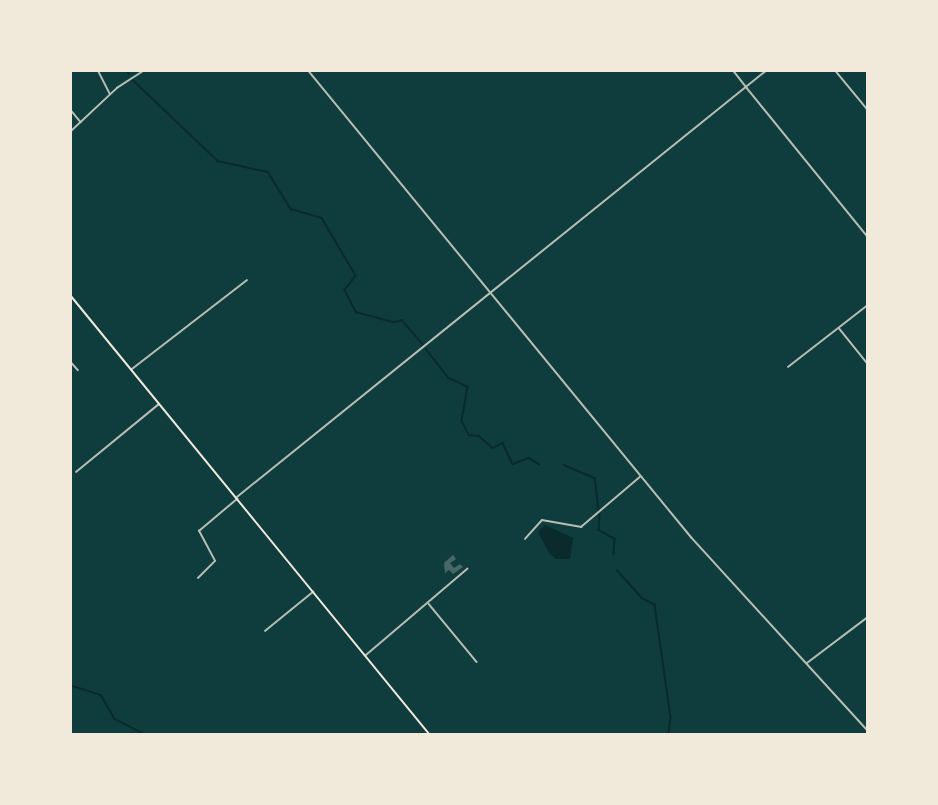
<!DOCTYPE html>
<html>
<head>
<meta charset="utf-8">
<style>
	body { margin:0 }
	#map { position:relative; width:938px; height:805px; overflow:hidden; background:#0f3d3e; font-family:Georgia,serif }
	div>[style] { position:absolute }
	.water>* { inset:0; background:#0a2a2b }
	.stream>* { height:1.5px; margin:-0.75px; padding:0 0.75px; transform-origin:0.75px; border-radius:0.75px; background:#0a2a2b }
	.building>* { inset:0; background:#486865 }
	.minor>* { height:1.5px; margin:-0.75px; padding:0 0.75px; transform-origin:0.75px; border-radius:0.75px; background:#b8beb3 }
	.tertiary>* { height:1.5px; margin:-0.75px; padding:0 0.75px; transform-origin:0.75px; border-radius:0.75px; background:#b8beb3 }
	.primary>* { height:2px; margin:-1px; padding:0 1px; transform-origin:1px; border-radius:1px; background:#f1e9da }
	span { translate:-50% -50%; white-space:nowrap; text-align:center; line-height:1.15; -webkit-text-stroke:6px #f1e9da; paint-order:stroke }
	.frame { position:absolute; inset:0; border:72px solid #f1e9da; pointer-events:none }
</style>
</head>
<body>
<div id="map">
	<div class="water">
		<div style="clip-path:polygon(545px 525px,573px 538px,570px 559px,556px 559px,549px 553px,538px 532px)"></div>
	</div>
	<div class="stream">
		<div style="left:127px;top:70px;width:4px;rotate:63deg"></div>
		<div style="left:133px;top:80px;width:117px;rotate:43.6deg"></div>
		<div style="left:218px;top:161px;width:51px;rotate:12.4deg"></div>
		<div style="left:268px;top:172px;width:44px;rotate:58.1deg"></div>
		<div style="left:291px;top:209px;width:32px;rotate:16deg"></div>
		<div style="left:322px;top:218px;width:67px;rotate:59.6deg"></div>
		<div style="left:356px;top:276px;width:18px;rotate:128deg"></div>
		<div style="left:345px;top:290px;width:25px;rotate:63deg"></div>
		<div style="left:356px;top:312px;width:39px;rotate:15deg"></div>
		<div style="left:394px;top:322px;width:8px;rotate:-14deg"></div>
		<div style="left:402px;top:320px;width:32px;rotate:49deg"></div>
		<div style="left:426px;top:349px;width:37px;rotate:52deg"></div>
		<div style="left:449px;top:378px;width:21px;rotate:25deg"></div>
		<div style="left:468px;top:387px;width:35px;rotate:100deg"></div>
		<div style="left:462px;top:421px;width:16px;rotate:63deg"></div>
		<div style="left:469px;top:435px;width:10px;rotate:6deg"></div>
		<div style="left:479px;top:436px;width:18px;rotate:41deg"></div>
		<div style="left:493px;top:448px;width:11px;rotate:-27deg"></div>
		<div style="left:503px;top:443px;width:23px;rotate:65deg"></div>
		<div style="left:513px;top:464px;width:17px;rotate:-21deg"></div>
		<div style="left:529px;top:458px;width:12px;rotate:31deg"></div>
		<div style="left:564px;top:465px;width:34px;rotate:23deg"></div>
		<div style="left:595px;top:478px;width:32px;rotate:83deg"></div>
		<div style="left:600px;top:513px;width:17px;rotate:93deg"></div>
		<div style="left:599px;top:530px;width:18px;rotate:29deg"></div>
		<div style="left:615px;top:539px;width:15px;rotate:94deg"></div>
		<div style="left:617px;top:570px;width:38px;rotate:48deg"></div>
		<div style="left:642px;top:598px;width:15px;rotate:28deg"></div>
		<div style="left:655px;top:605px;width:113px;rotate:81.9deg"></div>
		<div style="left:671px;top:717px;width:17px;rotate:97deg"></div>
		<div style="left:70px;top:685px;width:33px;rotate:18deg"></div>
		<div style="left:101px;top:695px;width:28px;rotate:60deg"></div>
		<div style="left:115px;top:719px;width:34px;rotate:27deg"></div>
	</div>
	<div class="building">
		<div style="clip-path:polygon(453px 555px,456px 559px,450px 563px,454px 568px,460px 564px,463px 567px,453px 574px,449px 570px,445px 573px,444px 563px)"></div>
	</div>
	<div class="minor">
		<div style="left:98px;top:70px;width:27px;rotate:63deg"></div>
		<div style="left:835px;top:70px;width:52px;rotate:50.5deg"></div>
		<div style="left:145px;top:71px;width:9px;rotate:-6deg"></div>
		<div style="left:747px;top:88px;width:192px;rotate:50.9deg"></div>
		<div style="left:70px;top:109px;width:17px;rotate:50deg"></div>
		<div style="left:70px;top:132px;width:64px;rotate:-43.1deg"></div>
		<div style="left:117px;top:88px;width:33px;rotate:-33deg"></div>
		<div style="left:839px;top:328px;width:46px;rotate:51.1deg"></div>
		<div style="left:70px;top:361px;width:12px;rotate:48deg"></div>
		<div style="left:788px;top:367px;width:101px;rotate:-37.8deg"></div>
		<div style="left:132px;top:369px;width:145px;rotate:-37.7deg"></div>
		<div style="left:76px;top:472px;width:107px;rotate:-39.3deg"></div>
		<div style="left:525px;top:539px;width:25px;rotate:-48deg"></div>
		<div style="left:542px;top:520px;width:40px;rotate:10deg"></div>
		<div style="left:581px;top:527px;width:77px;rotate:-40.3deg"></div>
		<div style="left:198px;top:578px;width:24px;rotate:-45deg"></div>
		<div style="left:215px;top:561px;width:34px;rotate:-118deg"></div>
		<div style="left:199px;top:531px;width:50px;rotate:-40.1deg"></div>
		<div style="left:429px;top:604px;width:75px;rotate:50.4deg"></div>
		<div style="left:265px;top:631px;width:62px;rotate:-39.1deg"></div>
		<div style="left:366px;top:655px;width:133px;rotate:-40.4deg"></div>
		<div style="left:807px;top:663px;width:76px;rotate:-37deg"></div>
	</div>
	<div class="tertiary">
		<div style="left:308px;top:70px;width:605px;rotate:50.63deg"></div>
		<div style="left:692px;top:538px;width:261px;rotate:47.6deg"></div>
		<div style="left:733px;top:70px;width:23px;rotate:52deg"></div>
		<div style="left:237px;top:497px;width:681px;rotate:-38.86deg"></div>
	</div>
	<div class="primary">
		<div style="left:70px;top:295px;width:567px;rotate:50.72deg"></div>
	</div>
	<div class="frame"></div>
</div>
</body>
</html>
